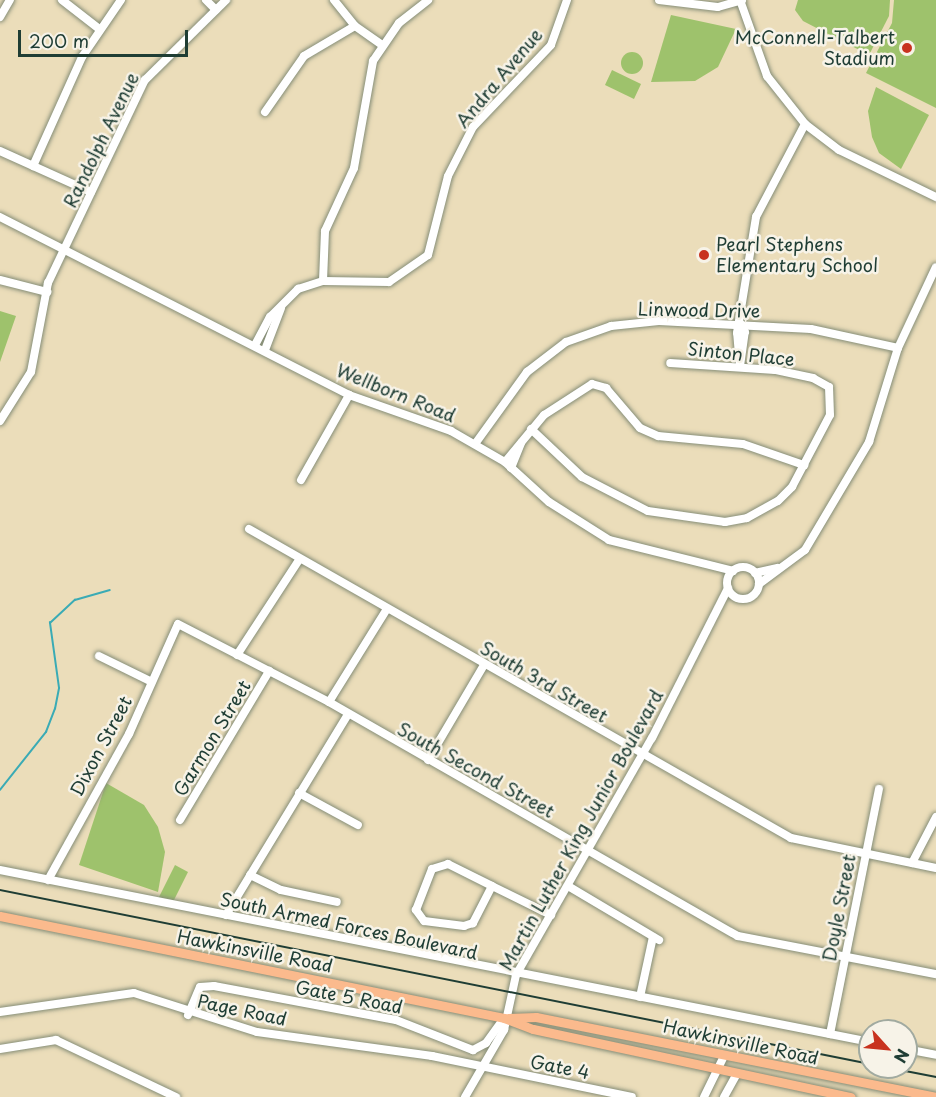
<!DOCTYPE html>
<html>
<head>
<meta charset="utf-8">
<style>
	body { margin:0 }
	#map { position:relative; width:936px; height:1097px; overflow:hidden; background:#ebddba; font-family:"Playpen Sans",sans-serif }
	div>[style] { position:absolute }
	.green>* { inset:0; background:#9ec26c }
	.round { border-radius:50% }
	.stream>* { height:1.5px; margin:-0.75px; padding:0 0.75px; transform-origin:0.75px; border-radius:0.75px; background:#3aabb5 }
	.roads { filter:drop-shadow(0 0 2px #858d77) drop-shadow(0 0 2px #858d77) }
	.minor>* { height:8px; margin:-4px; padding:0 4px; transform-origin:4px; border-radius:4px; background:#fff }
	.minor>.ring { margin:-4px; padding:0; box-sizing:content-box; background:none; border:8px solid #fff; border-radius:50% }
	.major>* { height:9px; margin:-4.5px; padding:0 4.5px; transform-origin:4.5px; border-radius:4.5px; background:#fbba8d }
	.rail>* { height:1.5px; margin:-0.75px; padding:0 0.75px; transform-origin:0.75px; border-radius:0.75px; background:#1f3d34 }
	.dots>* { width:16px; height:16px; translate:-50% -50%; box-sizing:border-box; border:3px solid #f7f3e8; border-radius:50% }
	span { translate:-50% -50%; white-space:nowrap; text-align:center; line-height:1.15; -webkit-text-stroke:5px #f7f3e8; paint-order:stroke }
	.poi-label { font-size:18px; color:#1f3d34 }
	.right { translate:-100% -50%; text-align:right }
	.left { translate:0 -50%; text-align:left }
	.street-label { font-size:18px; color:#1f3d34 }
	.north { position:absolute; left:858px; top:1019px; width:60px; height:60px; box-sizing:border-box; background:#f7f3e8; border:2px solid #a1aaa0; border-radius:50%; rotate:117deg; font-size:16px; font-weight:700; line-height:24px; text-align:center; color:#1f3d34 }
	.north::after { content:''; display:block; margin:auto; width:21px; height:27px; background:#c8321e; clip-path:polygon(50% 0,100% 100%,50% 72%,0 100%) }
	.scale { position:absolute; left:18px; top:30px; width:170px; height:27px; box-sizing:border-box; border:3px solid #1f3d34; border-top:0; padding-left:8px; font-size:18px; line-height:21px; white-space:nowrap; color:#1f3d34; -webkit-text-stroke:4px #f7f3e8; paint-order:stroke }
</style>
</head>
<body>
<div id="map">
	<div class="green">
		<div style="clip-path:polygon(798px 0,890px 0,889px 16px,869px 55px,803px 21px,795px 10px)"></div>
		<div style="clip-path:polygon(894px 0,936px 0,936px 108px,866px 73px,892px 23px)"></div>
		<div style="clip-path:polygon(671px 15px,736px 29px,718px 67px,695px 81px,651px 82px)"></div>
		<div class="round" style="left:621px;top:52px;width:22px;height:22px"></div>
		<div style="clip-path:polygon(612px 70px,641px 84px,634px 99px,605px 85px)"></div>
		<div style="clip-path:polygon(876px 87px,929px 115px,901px 169px,879px 153px,872px 137px,868px 111px)"></div>
		<div style="clip-path:polygon(0 311px,16px 316px,0 362px)"></div>
		<div style="clip-path:polygon(106px 783px,144px 805px,158px 827px,165px 852px,158px 892px,79px 865px)"></div>
		<div style="clip-path:polygon(175px 865px,188px 872px,172px 904px,157px 901px)"></div>
	</div>
	<div class="stream">
		<div style="left:0;top:790px;width:74px;rotate:-51.6deg"></div>
		<div style="left:46px;top:732px;width:25px;rotate:-69deg"></div>
		<div style="left:55px;top:709px;width:21px;rotate:-79deg"></div>
		<div style="left:59px;top:688px;width:66px;rotate:-97.9deg"></div>
		<div style="left:50px;top:623px;width:34px;rotate:-43deg"></div>
		<div style="left:75px;top:600px;width:36px;rotate:-16deg"></div>
	</div>
	<div class="roads">
		<div class="minor">
			<div style="left:62px;top:0;width:46px;rotate:37.9deg"></div>
			<div style="left:206px;top:0;width:14px;rotate:45deg"></div>
			<div style="left:334px;top:0;width:33px;rotate:51deg"></div>
			<div style="left:355px;top:26px;width:32px;rotate:35deg"></div>
			<div style="left:659px;top:0;width:59px;rotate:6.8deg"></div>
			<div style="left:718px;top:7px;width:25px;rotate:-16deg"></div>
			<div style="left:740px;top:0;width:81px;rotate:70.4deg"></div>
			<div style="left:767px;top:76px;width:61px;rotate:51.6deg"></div>
			<div style="left:805px;top:124px;width:43px;rotate:37.4deg"></div>
			<div style="left:839px;top:150px;width:108px;rotate:25.9deg"></div>
			<div style="left:0;top:17px;width:20px;rotate:-60deg"></div>
			<div style="left:265px;top:112px;width:68px;rotate:-55.1deg"></div>
			<div style="left:304px;top:56px;width:59px;rotate:-30.5deg"></div>
			<div style="left:0;top:151px;width:100px;rotate:24.3deg"></div>
			<div style="left:33px;top:166px;width:120px;rotate:-65.8deg"></div>
			<div style="left:82px;top:57px;width:69px;rotate:-55.6deg"></div>
			<div style="left:0;top:217px;width:392px;rotate:27deg"></div>
			<div style="left:349px;top:395px;width:108px;rotate:19.4deg"></div>
			<div style="left:451px;top:431px;width:62px;rotate:29.9deg"></div>
			<div style="left:505px;top:462px;width:59px;rotate:42.3deg"></div>
			<div style="left:549px;top:502px;width:71px;rotate:32.3deg"></div>
			<div style="left:609px;top:540px;width:128px;rotate:14deg"></div>
			<div style="left:0;top:280px;width:49px;rotate:14.3deg"></div>
			<div style="left:323px;top:281px;width:50px;rotate:-87.7deg"></div>
			<div style="left:325px;top:231px;width:69px;rotate:-65.3deg"></div>
			<div style="left:354px;top:168px;width:109px;rotate:-79.9deg"></div>
			<div style="left:373px;top:61px;width:46px;rotate:-55.6deg"></div>
			<div style="left:399px;top:23px;width:37px;rotate:-38deg"></div>
			<div style="left:255px;top:345px;width:32px;rotate:-62deg"></div>
			<div style="left:270px;top:317px;width:40px;rotate:-45deg"></div>
			<div style="left:298px;top:289px;width:26px;rotate:-18deg"></div>
			<div style="left:323px;top:281px;width:66px;rotate:0.9deg"></div>
			<div style="left:389px;top:282px;width:47px;rotate:-34.7deg"></div>
			<div style="left:428px;top:255px;width:81px;rotate:-75.8deg"></div>
			<div style="left:448px;top:176px;width:55px;rotate:-63deg"></div>
			<div style="left:473px;top:127px;width:113px;rotate:-46.4deg"></div>
			<div style="left:551px;top:45px;width:48px;rotate:-70.4deg"></div>
			<div style="left:265px;top:350px;width:45px;rotate:-69.1deg"></div>
			<div style="left:740px;top:366px;width:33px;rotate:-95deg"></div>
			<div style="left:737px;top:333px;width:118px;rotate:-80.7deg"></div>
			<div style="left:756px;top:217px;width:105px;rotate:-62.2deg"></div>
			<div style="left:740px;top:366px;width:34px;rotate:-82deg"></div>
			<div style="left:745px;top:332px;width:9px;rotate:-117deg"></div>
			<div style="left:0;top:421px;width:58px;rotate:-57.7deg"></div>
			<div style="left:31px;top:372px;width:91px;rotate:-79.2deg"></div>
			<div style="left:48px;top:283px;width:225px;rotate:-64.5deg"></div>
			<div style="left:145px;top:80px;width:114px;rotate:-44.6deg"></div>
			<div style="left:531px;top:429px;width:70px;rotate:43.3deg"></div>
			<div style="left:582px;top:477px;width:74px;rotate:27.3deg"></div>
			<div style="left:648px;top:511px;width:78px;rotate:8.1deg"></div>
			<div style="left:725px;top:522px;width:22px;rotate:-10deg"></div>
			<div style="left:747px;top:518px;width:35px;rotate:-29deg"></div>
			<div style="left:778px;top:501px;width:20px;rotate:-45deg"></div>
			<div style="left:792px;top:487px;width:81px;rotate:-62.2deg"></div>
			<div style="left:830px;top:415px;width:28px;rotate:-92deg"></div>
			<div style="left:829px;top:387px;width:18px;rotate:-151deg"></div>
			<div style="left:813px;top:378px;width:39px;rotate:-168deg"></div>
			<div style="left:775px;top:370px;width:105px;rotate:-176.2deg"></div>
			<div style="left:475px;top:444px;width:89px;rotate:-54.2deg"></div>
			<div style="left:527px;top:372px;width:49px;rotate:-37.6deg"></div>
			<div style="left:566px;top:342px;width:48px;rotate:-19.6deg"></div>
			<div style="left:611px;top:326px;width:48px;rotate:-5.9deg"></div>
			<div style="left:659px;top:321px;width:152px;rotate:3deg"></div>
			<div style="left:811px;top:329px;width:89px;rotate:12.3deg"></div>
			<div style="left:505px;top:462px;width:61px;rotate:-50.3deg"></div>
			<div style="left:544px;top:415px;width:57px;rotate:-32.9deg"></div>
			<div style="left:592px;top:384px;width:15px;rotate:16deg"></div>
			<div style="left:606px;top:388px;width:52px;rotate:49.6deg"></div>
			<div style="left:640px;top:428px;width:20px;rotate:24deg"></div>
			<div style="left:658px;top:436px;width:85px;rotate:5.4deg"></div>
			<div style="left:743px;top:444px;width:65px;rotate:19deg"></div>
			<div style="left:511px;top:468px;width:27px;rotate:-68deg"></div>
			<div style="left:301px;top:480px;width:98px;rotate:-60.5deg"></div>
			<div style="left:249px;top:529px;width:624px;rotate:29.69deg"></div>
			<div style="left:791px;top:838px;width:148px;rotate:11.7deg"></div>
			<div class="ring" style="left:727px;top:567px;width:24px;height:24px"></div>
			<div style="left:755px;top:573px;width:23px;rotate:-13deg"></div>
			<div style="left:759px;top:584px;width:57px;rotate:-36.5deg"></div>
			<div style="left:805px;top:550px;width:126px;rotate:-59.3deg"></div>
			<div style="left:869px;top:442px;width:98px;rotate:-72.9deg"></div>
			<div style="left:898px;top:348px;width:89px;rotate:-64.9deg"></div>
			<div style="left:237px;top:655px;width:113px;rotate:-56.9deg"></div>
			<div style="left:99px;top:656px;width:57px;rotate:26.1deg"></div>
			<div style="left:329px;top:702px;width:110px;rotate:-58.1deg"></div>
			<div style="left:428px;top:760px;width:110px;rotate:-59.5deg"></div>
			<div style="left:299px;top:793px;width:67px;rotate:28.5deg"></div>
			<div style="left:180px;top:820px;width:174px;rotate:-59.1deg"></div>
			<div style="left:912px;top:863px;width:52px;rotate:-62.4deg"></div>
			<div style="left:448px;top:864px;width:49px;rotate:26.6deg"></div>
			<div style="left:492px;top:886px;width:42px;rotate:117.2deg"></div>
			<div style="left:473px;top:923px;width:9px;rotate:162deg"></div>
			<div style="left:464px;top:926px;width:40px;rotate:-172.9deg"></div>
			<div style="left:424px;top:921px;width:14px;rotate:-126deg"></div>
			<div style="left:416px;top:910px;width:44px;rotate:-68.7deg"></div>
			<div style="left:432px;top:869px;width:17px;rotate:-17deg"></div>
			<div style="left:0;top:870px;width:887px;rotate:11.18deg"></div>
			<div style="left:250px;top:875px;width:34px;rotate:26deg"></div>
			<div style="left:281px;top:890px;width:57px;rotate:12.1deg"></div>
			<div style="left:48px;top:880px;width:167px;rotate:-61deg"></div>
			<div style="left:129px;top:734px;width:120px;rotate:-66deg"></div>
			<div style="left:178px;top:624px;width:170px;rotate:27.3deg"></div>
			<div style="left:329px;top:702px;width:471px;rotate:29.8deg"></div>
			<div style="left:738px;top:936px;width:202px;rotate:10.9deg"></div>
			<div style="left:492px;top:886px;width:66px;rotate:26.2deg"></div>
			<div style="left:568px;top:886px;width:106px;rotate:30.7deg"></div>
			<div style="left:226px;top:915px;width:235px;rotate:-58.7deg"></div>
			<div style="left:640px;top:997px;width:61px;rotate:-77.8deg"></div>
			<div style="left:0;top:1012px;width:135px;rotate:-8.1deg"></div>
			<div style="left:134px;top:993px;width:129px;rotate:17.6deg"></div>
			<div style="left:257px;top:1032px;width:177px;rotate:7.8deg"></div>
			<div style="left:432px;top:1056px;width:204px;rotate:11.6deg"></div>
			<div style="left:188px;top:1015px;width:30px;rotate:-67deg"></div>
			<div style="left:200px;top:987px;width:14px;rotate:-4deg"></div>
			<div style="left:214px;top:986px;width:185px;rotate:10.6deg"></div>
			<div style="left:396px;top:1020px;width:83px;rotate:21.3deg"></div>
			<div style="left:473px;top:1050px;width:15px;rotate:-28deg"></div>
			<div style="left:486px;top:1043px;width:31px;rotate:-54deg"></div>
			<div style="left:830px;top:1034px;width:250px;rotate:-78.7deg"></div>
			<div style="left:0;top:1049px;width:57px;rotate:-9.1deg"></div>
			<div style="left:56px;top:1040px;width:133px;rotate:25.4deg"></div>
			<div style="left:906px;top:1049px;width:31px;rotate:11deg"></div>
			<div style="left:465px;top:1097px;width:78px;rotate:-59.8deg"></div>
			<div style="left:504px;top:1030px;width:56px;rotate:-77.7deg"></div>
			<div style="left:516px;top:975px;width:273px;rotate:-60.2deg"></div>
			<div style="left:652px;top:738px;width:168px;rotate:-63.1deg"></div>
			<div style="left:704px;top:1097px;width:46px;rotate:-64deg"></div>
			<div style="left:724px;top:1097px;width:26px;rotate:-61deg"></div>
		</div>
		<div class="major">
			<div style="left:0;top:916px;width:514px;rotate:11.44deg"></div>
			<div style="left:504px;top:1018px;width:31px;rotate:21deg"></div>
			<div style="left:533px;top:1029px;width:325px;rotate:12.1deg"></div>
			<div style="left:508px;top:1018px;width:28px;rotate:-2deg"></div>
			<div style="left:536px;top:1017px;width:408px;rotate:11.3deg"></div>
		</div>
	</div>
	<div class="rail">
		<div style="left:0;top:890px;width:887px;rotate:11.31deg"></div>
		<div style="left:885px;top:1067px;width:52px;rotate:11.1deg"></div>
	</div>
	<div class="dots">
		<div style="left:907px;top:48px;background:#c8321e"></div>
		<div style="left:704px;top:255px;background:#c8321e"></div>
	</div>
	<div class="poi-label">
		<span class="right" style="left:895px;top:48px">McConnell-Talbert<br>Stadium</span>
		<span class="left" style="left:716px;top:255px">Pearl Stephens<br>Elementary School</span>
	</div>
	<div class="street-label">
		<span style="left:499px;top:78px;rotate:-50deg">Andra Avenue</span>
		<span style="left:101px;top:140px;rotate:-64deg">Randolph Avenue</span>
		<span style="left:699px;top:310px;rotate:1deg">Linwood Drive</span>
		<span style="left:741px;top:354px;rotate:6deg">Sinton Place</span>
		<span style="left:396px;top:393px;rotate:22deg">Wellborn Road</span>
		<span style="left:544px;top:682px;rotate:30deg">South 3rd Street</span>
		<span style="left:212px;top:738px;rotate:-59deg">Garmon Street</span>
		<span style="left:101px;top:746px;rotate:-62deg">Dixon Street</span>
		<span style="left:476px;top:770px;rotate:29deg">South Second Street</span>
		<span style="left:581px;top:830px;rotate:-61deg">Martin Luther King Junior Boulevard</span>
		<span style="left:839px;top:908px;rotate:-79deg">Doyle Street</span>
		<span style="left:349px;top:926px;rotate:12deg">South Armed Forces Boulevard</span>
		<span style="left:255px;top:951px;rotate:11deg">Hawkinsville Road</span>
		<span style="left:349px;top:997px;rotate:11deg">Gate 5 Road</span>
		<span style="left:242px;top:1010px;rotate:12deg">Page Road</span>
		<span style="left:741px;top:1042px;rotate:12deg">Hawkinsville Road</span>
		<span style="left:560px;top:1067px;rotate:11deg">Gate 4</span>
	</div>
	<div class="north">N</div>
	<div class="scale">200 m</div>
</div>
</body>
</html>
